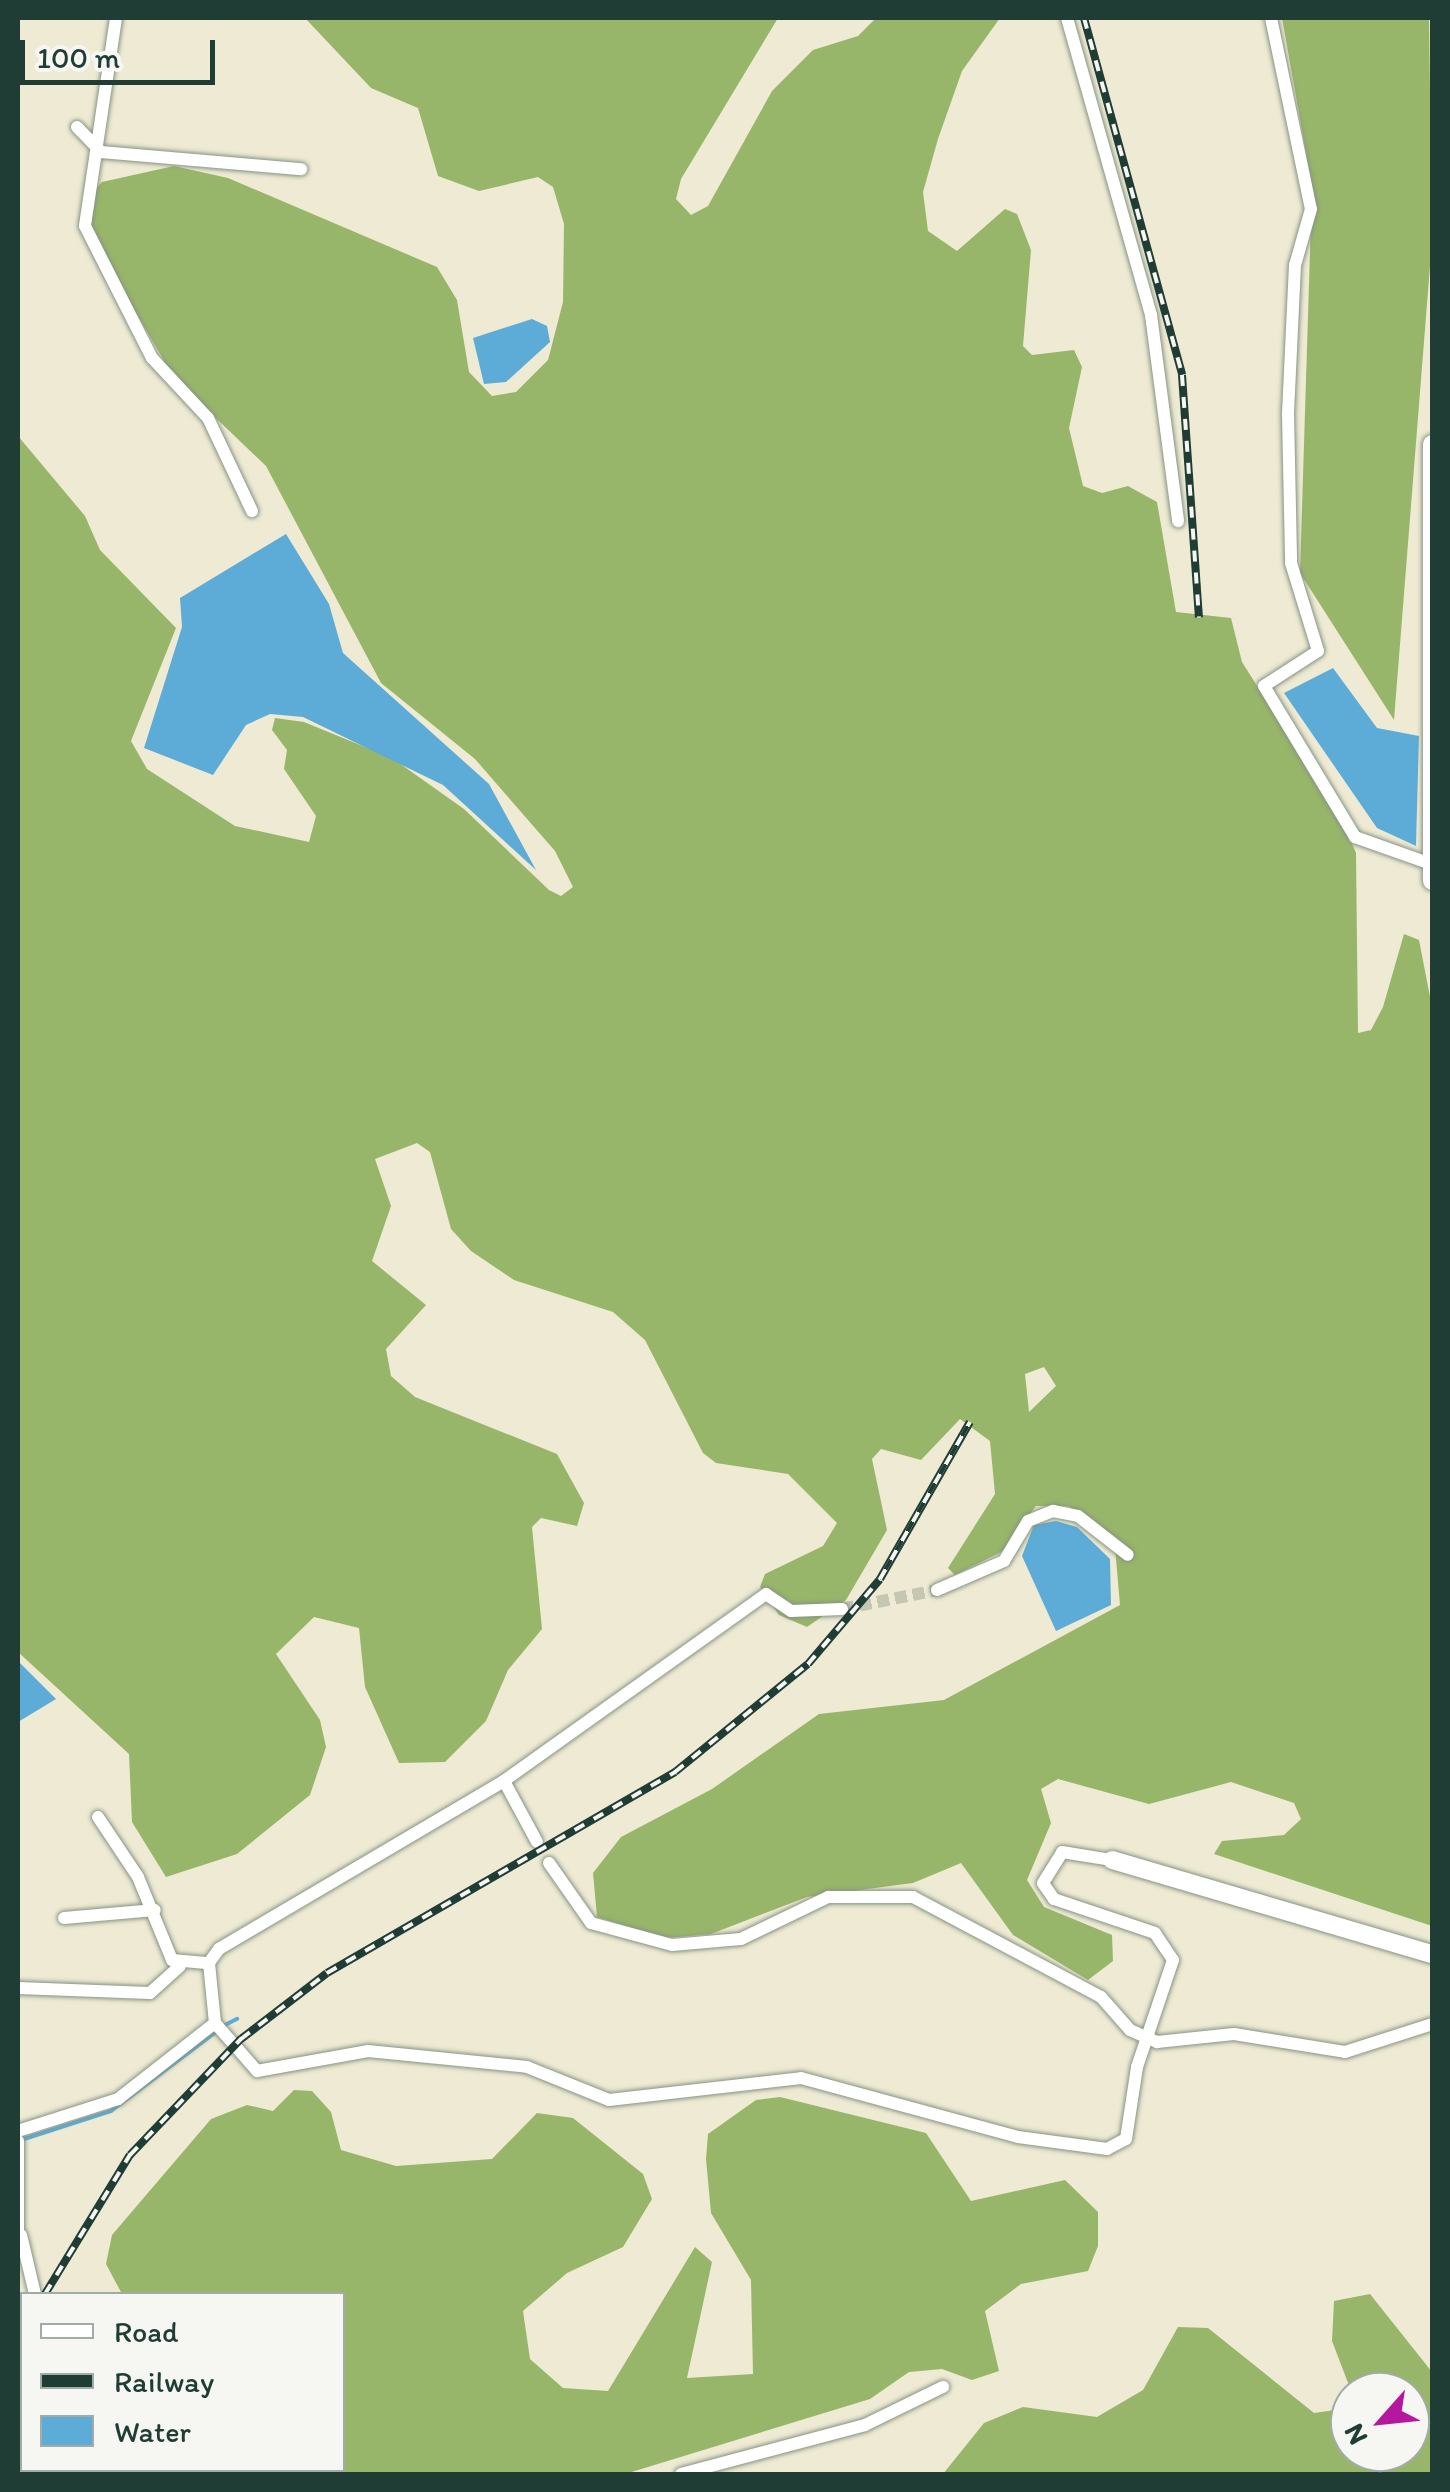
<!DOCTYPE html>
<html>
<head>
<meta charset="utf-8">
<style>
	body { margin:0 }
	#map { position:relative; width:1450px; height:2492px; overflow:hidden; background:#eeead3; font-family:Itim,sans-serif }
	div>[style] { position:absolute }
	.forest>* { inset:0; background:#98b669 }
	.water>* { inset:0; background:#5cacd7 }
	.stream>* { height:4px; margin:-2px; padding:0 2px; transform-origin:2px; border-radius:2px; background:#5cacd7 }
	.street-tunnel>* { height:12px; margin-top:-6px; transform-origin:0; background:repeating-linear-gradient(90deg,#c5c7b3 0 12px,transparent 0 18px) }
	.roads { filter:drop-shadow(0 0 2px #869484) drop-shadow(0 0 2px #869484) }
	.street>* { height:12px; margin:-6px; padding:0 6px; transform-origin:6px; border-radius:6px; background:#fff }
	.secondary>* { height:18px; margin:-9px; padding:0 9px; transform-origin:9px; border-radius:9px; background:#fff }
	.rail>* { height:8px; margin-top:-4px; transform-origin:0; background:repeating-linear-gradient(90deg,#f6f6f2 0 11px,#1f3d34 0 22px); box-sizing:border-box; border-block:2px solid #1f3d34 }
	span { translate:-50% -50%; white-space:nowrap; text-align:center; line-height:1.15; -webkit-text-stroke:8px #f6f6f2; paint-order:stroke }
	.frame { position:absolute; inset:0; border:20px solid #1f3d34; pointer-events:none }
	.legend { position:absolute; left:20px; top:2292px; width:325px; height:180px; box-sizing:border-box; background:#f6f6f2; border:2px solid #a0aca6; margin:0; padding:12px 18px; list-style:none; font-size:30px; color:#1f3d34 }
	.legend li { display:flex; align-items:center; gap:20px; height:50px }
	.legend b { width:50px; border:2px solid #a0aca6 }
	.north { position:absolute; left:1330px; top:2372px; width:100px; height:100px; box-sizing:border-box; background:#f6f6f2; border:2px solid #a0aca6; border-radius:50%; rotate:243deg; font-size:28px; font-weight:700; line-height:40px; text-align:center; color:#1f3d34 }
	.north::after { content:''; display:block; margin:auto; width:35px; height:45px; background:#b5179e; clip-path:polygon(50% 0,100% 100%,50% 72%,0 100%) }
	.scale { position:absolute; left:20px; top:40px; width:195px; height:45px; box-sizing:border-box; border:5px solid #1f3d34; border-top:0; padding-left:12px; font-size:30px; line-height:35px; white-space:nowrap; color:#1f3d34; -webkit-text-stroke:8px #f6f6f2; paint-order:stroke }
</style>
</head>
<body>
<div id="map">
	<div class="forest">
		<div style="clip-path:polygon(evenodd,305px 18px,778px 18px,681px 179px,676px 199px,691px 215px,708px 206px,772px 91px,813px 50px,858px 36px,876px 18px,1000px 18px,962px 71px,938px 139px,923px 192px,928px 231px,957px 251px,1005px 209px,1017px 214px,1031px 250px,1023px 346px,1032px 355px,1074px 350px,1082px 367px,1069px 428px,1083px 486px,1102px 493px,1128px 486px,1157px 502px,1176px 612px,1231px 618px,1242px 662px,1343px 822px,1356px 853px,1358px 1033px,1371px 1030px,1383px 1007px,1404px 934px,1419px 940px,1432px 1007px,1432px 1926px,1214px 1854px,1222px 1841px,1284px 1835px,1301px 1819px,1294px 1803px,1231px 1782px,1149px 1804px,1058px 1779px,1041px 1789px,1051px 1823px,1027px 1880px,1044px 1907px,1112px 1935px,1113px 1961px,1088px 1980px,1013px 1935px,961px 1863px,913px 1883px,807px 1897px,711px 1934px,666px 1938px,597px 1917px,593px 1873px,621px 1837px,712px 1789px,819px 1714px,944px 1700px,1120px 1605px,1114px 1536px,1068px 1506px,1036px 1506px,1003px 1551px,955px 1575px,948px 1568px,995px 1494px,990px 1441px,960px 1419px,921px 1460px,881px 1449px,872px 1459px,887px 1530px,846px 1600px,807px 1627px,779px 1615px,760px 1587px,765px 1574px,823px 1546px,837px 1523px,788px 1474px,716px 1463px,703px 1453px,645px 1340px,613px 1312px,514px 1280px,471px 1251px,451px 1229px,430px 1152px,417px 1143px,375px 1159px,391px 1206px,372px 1261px,426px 1305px,386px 1349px,391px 1376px,415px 1397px,557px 1454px,584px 1503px,577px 1526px,541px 1518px,532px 1527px,542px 1629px,508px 1670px,486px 1721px,445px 1762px,399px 1763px,365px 1687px,359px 1628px,314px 1617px,276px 1654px,320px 1720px,326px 1747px,310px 1795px,237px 1854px,166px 1877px,132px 1822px,129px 1754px,18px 1652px,18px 436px,85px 516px,100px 550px,176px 628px,131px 741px,147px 769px,235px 826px,309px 842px,316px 816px,284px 769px,287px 750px,272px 730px,275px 718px,304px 722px,392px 758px,464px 809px,549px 890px,561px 896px,573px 887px,555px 851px,475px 759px,381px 683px,266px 466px,174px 378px,94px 240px,88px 197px,102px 182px,174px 166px,228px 178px,437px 267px,457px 300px,469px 372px,492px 396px,516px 392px,548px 360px,563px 302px,564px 224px,553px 187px,538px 177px,479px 191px,438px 176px,418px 108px,371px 88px,305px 18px,1044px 1367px,1056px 1386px,1029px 1412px,1025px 1374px,1044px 1367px)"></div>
		<div style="clip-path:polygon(1282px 18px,1429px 18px,1432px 241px,1394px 720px,1300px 573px,1312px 186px)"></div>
		<div style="clip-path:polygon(294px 2090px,312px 2091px,331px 2112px,341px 2150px,396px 2166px,492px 2159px,537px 2113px,573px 2118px,643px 2174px,652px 2199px,623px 2247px,567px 2273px,523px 2311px,530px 2359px,563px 2388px,608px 2391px,695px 2247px,712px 2262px,687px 2378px,753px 2374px,751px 2280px,711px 2213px,706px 2159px,708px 2134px,756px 2100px,780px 2097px,926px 2133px,971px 2201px,1065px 2180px,1098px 2212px,1098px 2246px,1088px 2271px,1021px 2284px,985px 2311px,999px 2371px,972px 2380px,942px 2369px,909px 2372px,870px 2399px,625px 2474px,291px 2474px,284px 2470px,342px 2470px,342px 2294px,122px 2294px,106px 2264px,112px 2235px,211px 2119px,247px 2105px,273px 2111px)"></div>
		<div style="clip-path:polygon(evenodd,1370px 2294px,1432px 2372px,1432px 2474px,943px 2474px,984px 2423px,1023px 2407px,1097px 2417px,1143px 2390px,1178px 2327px,1208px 2328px,1314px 2413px,1342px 2409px,1350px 2388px,1332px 2341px,1334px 2301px,1370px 2294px,1410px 2392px,1410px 2452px,1350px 2452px,1350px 2392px,1410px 2392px)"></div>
	</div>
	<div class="water">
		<div style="clip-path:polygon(532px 319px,547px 326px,550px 342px,506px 382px,484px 384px,473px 338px)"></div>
		<div style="clip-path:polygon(286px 534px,329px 604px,343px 653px,489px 784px,536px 870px,443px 785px,303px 717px,270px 714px,246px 725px,213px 775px,144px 748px,182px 627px,180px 598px)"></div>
		<div style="clip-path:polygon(1333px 668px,1377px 728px,1419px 736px,1416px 846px,1377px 828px,1284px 693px)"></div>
		<div style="clip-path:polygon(1056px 1521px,1077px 1527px,1110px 1559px,1111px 1605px,1056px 1631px,1022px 1556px,1034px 1525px)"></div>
		<div style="clip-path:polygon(18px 1661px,56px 1699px,18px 1722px)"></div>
	</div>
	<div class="stream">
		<div style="left:223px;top:2026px;width:16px;rotate:-27deg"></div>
		<div style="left:21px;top:2140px;width:95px;rotate:-17.9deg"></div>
		<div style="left:111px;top:2111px;width:131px;rotate:-37deg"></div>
	</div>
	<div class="street-tunnel">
		<div style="left:842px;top:1609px;width:97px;rotate:-11.3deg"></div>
	</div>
	<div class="roads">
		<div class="street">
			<div style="left:116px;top:18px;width:210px;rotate:98.5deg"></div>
			<div style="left:85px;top:226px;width:148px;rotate:63.1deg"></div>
			<div style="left:152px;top:358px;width:82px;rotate:47deg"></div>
			<div style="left:208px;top:418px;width:103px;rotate:64.7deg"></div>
			<div style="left:1067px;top:18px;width:309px;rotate:74.2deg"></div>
			<div style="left:1151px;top:315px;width:208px;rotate:82.5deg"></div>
			<div style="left:1271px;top:18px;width:195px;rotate:78.2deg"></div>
			<div style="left:1311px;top:209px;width:58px;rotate:105.9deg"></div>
			<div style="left:1295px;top:265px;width:149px;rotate:92.7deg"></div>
			<div style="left:1288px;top:414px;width:149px;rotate:88.8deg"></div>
			<div style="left:1291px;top:563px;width:92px;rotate:72.9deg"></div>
			<div style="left:1318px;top:651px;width:64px;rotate:147.1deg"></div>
			<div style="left:1264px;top:686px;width:176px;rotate:58.9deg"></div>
			<div style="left:1355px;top:837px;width:81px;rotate:19.6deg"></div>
			<div style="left:77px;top:127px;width:35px;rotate:46deg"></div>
			<div style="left:101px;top:152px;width:201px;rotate:4.9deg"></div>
			<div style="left:937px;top:1590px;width:73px;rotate:-23.4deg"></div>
			<div style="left:1004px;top:1561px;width:47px;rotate:-59deg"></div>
			<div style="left:1028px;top:1521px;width:27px;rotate:-22deg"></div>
			<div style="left:1053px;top:1511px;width:25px;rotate:11deg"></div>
			<div style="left:1078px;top:1516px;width:63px;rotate:38deg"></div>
			<div style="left:842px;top:1609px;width:51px;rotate:177.8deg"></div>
			<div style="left:791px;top:1611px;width:30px;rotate:-146deg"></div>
			<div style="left:766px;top:1594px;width:322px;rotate:144.5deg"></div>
			<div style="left:504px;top:1781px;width:331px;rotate:149.5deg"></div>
			<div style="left:219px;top:1949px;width:17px;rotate:126deg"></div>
			<div style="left:209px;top:1963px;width:60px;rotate:84.3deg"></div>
			<div style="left:215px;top:2023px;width:64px;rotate:48.8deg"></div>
			<div style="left:257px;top:2071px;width:113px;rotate:-10.2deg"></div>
			<div style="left:368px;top:2051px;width:160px;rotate:5.7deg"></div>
			<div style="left:527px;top:2067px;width:88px;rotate:21.9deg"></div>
			<div style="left:609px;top:2100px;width:193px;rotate:-6.5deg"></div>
			<div style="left:801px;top:2078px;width:225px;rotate:15.2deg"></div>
			<div style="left:1018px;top:2137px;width:90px;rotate:7.7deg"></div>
			<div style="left:1107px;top:2149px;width:21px;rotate:-28deg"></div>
			<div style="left:1126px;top:2139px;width:73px;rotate:-81.3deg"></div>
			<div style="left:1137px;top:2067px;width:113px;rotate:-71.4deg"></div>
			<div style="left:1173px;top:1960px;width:32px;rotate:-124deg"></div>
			<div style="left:1155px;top:1933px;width:107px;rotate:-161.4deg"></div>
			<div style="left:1054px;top:1899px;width:19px;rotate:-125deg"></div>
			<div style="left:1043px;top:1883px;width:36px;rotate:-58deg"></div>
			<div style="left:1062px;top:1852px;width:51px;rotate:9.1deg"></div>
			<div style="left:504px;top:1781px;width:69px;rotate:61.6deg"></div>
			<div style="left:98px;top:1817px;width:72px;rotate:56.3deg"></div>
			<div style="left:138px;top:1877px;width:90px;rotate:67.7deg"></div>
			<div style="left:172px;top:1960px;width:37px;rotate:5deg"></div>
			<div style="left:549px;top:1863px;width:73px;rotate:55deg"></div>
			<div style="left:591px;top:1923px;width:84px;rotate:15.2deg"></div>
			<div style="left:672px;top:1945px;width:69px;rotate:-5deg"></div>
			<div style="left:741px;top:1939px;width:97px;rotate:-25.8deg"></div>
			<div style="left:828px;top:1897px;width:85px"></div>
			<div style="left:913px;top:1897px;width:213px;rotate:28deg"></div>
			<div style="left:1101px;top:1997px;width:44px;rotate:48.7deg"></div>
			<div style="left:1130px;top:2030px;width:30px;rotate:24deg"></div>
			<div style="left:1157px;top:2042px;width:77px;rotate:-5.9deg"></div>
			<div style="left:1234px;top:2034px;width:112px;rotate:9.2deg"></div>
			<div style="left:1345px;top:2052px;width:91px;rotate:-17.8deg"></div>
			<div style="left:64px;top:1918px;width:91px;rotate:-5deg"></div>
			<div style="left:18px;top:1988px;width:132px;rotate:2.2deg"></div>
			<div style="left:150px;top:1993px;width:40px;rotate:-42deg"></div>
			<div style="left:18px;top:2131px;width:105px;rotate:-17.7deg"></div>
			<div style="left:118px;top:2099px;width:123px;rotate:-38.1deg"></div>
			<div style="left:18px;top:2141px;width:97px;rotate:90deg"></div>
			<div style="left:21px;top:2235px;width:61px;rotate:76.7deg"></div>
			<div style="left:53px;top:2470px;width:4px;rotate:90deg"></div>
			<div style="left:681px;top:2474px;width:190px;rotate:-14.9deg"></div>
			<div style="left:865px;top:2425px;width:87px;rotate:-26deg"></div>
		</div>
		<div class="secondary">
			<div style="left:1432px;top:444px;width:437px;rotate:90deg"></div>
			<div style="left:1112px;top:1860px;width:334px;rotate:16.4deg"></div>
		</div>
	</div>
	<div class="rail">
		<div style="left:1084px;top:18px;width:370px;rotate:74.6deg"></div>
		<div style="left:1182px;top:375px;width:243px;rotate:86deg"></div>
		<div style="left:45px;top:2294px;width:163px;rotate:-58.6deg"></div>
		<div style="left:130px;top:2155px;width:161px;rotate:-46.3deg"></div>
		<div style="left:241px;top:2039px;width:108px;rotate:-37.5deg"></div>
		<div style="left:327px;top:1973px;width:402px;rotate:-30deg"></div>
		<div style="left:675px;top:1772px;width:171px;rotate:-39.1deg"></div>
		<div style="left:808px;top:1664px;width:111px;rotate:-49.7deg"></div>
		<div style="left:880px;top:1579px;width:181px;rotate:-60.2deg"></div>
		<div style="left:18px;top:2363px;width:14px;rotate:-73deg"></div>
	</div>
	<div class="frame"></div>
	<ul class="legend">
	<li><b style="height:12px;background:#fff"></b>Road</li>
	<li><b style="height:12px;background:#1f3d34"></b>Railway</li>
	<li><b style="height:28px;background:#5cacd7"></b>Water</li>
	</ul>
	<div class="north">N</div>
	<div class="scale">100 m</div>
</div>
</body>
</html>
